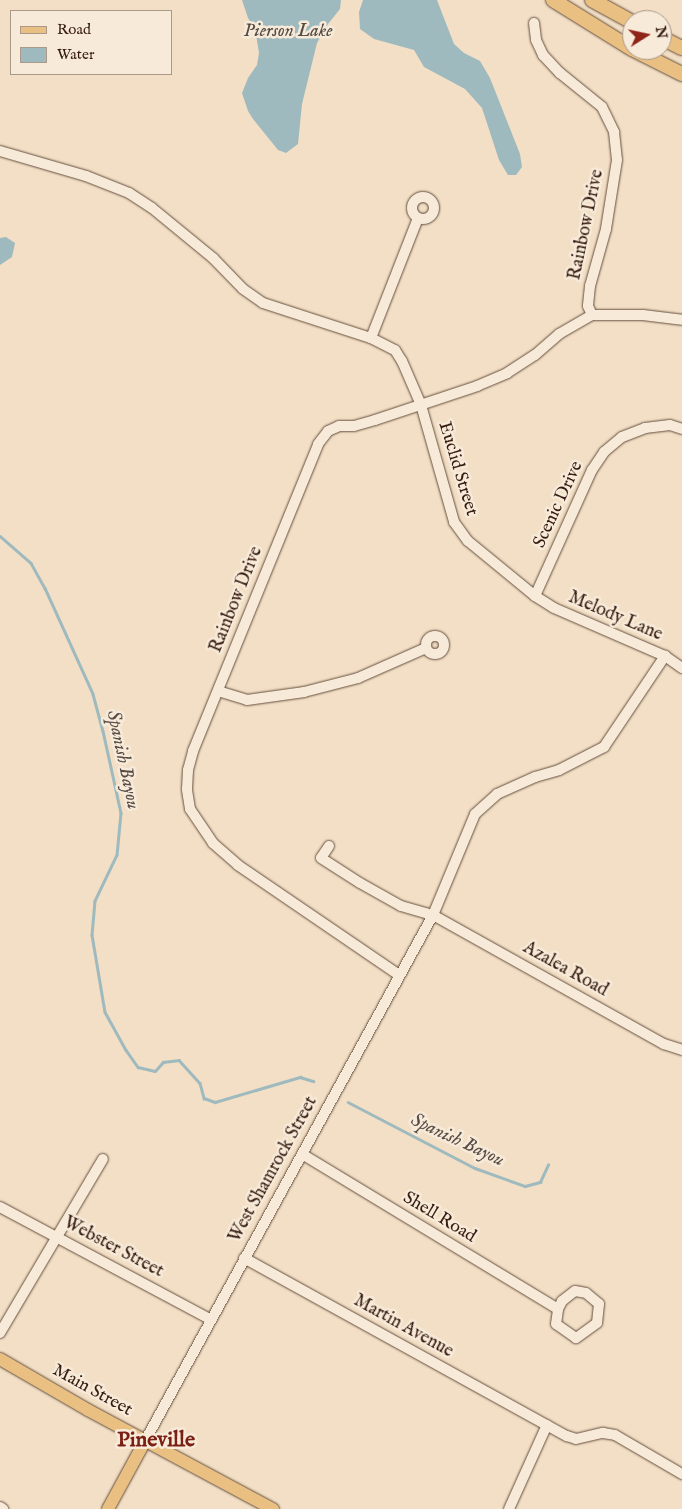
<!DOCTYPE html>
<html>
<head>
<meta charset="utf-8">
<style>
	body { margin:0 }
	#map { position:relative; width:682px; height:1509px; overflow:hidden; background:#f2dfc5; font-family:"IM FELL English",serif }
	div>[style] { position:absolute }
	.water>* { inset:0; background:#9fbabe }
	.stream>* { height:2.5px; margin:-1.25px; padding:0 1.25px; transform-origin:1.25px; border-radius:1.25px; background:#9fbabe }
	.roads { filter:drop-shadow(0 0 1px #664e3e) drop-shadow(0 0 1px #664e3e) }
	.minor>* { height:10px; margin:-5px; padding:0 5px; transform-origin:5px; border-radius:5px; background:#f7ead9 }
	.minor>.ring { margin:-5px; padding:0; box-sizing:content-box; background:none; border:10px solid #f7ead9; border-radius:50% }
	.major>* { height:12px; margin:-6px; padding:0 6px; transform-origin:6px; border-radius:6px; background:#e9c082 }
	.highway>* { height:14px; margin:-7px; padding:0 7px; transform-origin:7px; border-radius:7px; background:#e9c082 }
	span { translate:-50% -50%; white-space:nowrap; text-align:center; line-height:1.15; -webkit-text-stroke:5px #f7ead9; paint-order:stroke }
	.street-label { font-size:18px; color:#371d11 }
	.water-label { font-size:19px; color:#564c45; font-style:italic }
	.district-label { font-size:22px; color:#7a1f14; font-weight:700 }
	.legend { position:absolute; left:10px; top:10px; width:162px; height:65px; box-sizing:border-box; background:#f7ead9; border:1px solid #aa9889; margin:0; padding:6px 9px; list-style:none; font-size:15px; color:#371d11 }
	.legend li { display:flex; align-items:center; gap:10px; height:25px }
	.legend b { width:25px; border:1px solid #aa9889 }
	.north { position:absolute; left:622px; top:10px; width:50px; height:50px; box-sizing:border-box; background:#f7ead9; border:1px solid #aa9889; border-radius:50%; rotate:80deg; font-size:14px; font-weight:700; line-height:20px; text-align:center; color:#371d11 }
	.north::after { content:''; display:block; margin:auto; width:18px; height:22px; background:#8f2418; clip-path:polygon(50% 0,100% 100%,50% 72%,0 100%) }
</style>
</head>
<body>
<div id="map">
	<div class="water">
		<div style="clip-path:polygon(242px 0,341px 0,340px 9px,328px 24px,317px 43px,302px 104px,298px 144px,286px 153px,278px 150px,253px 119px,248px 111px,242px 93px,248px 78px,257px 65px,259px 53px,255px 29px,248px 18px)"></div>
		<div style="clip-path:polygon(363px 0,437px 0,454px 44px,464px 53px,480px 61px,490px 78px,520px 154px,522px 167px,516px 175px,508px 175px,499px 160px,482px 108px,465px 89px,424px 67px,414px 50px,374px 39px,360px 29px,359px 12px)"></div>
		<div style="clip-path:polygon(6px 237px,15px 243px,12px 257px,0 265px,0 238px)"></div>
	</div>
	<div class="stream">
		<div style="left:0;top:536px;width:41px;rotate:41.1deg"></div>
		<div style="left:31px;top:563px;width:29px;rotate:61deg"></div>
		<div style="left:45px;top:588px;width:116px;rotate:65.6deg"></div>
		<div style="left:93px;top:694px;width:38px;rotate:75deg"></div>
		<div style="left:103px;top:731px;width:84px;rotate:77.6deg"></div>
		<div style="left:121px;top:813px;width:42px;rotate:95.4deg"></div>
		<div style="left:117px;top:855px;width:51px;rotate:115.6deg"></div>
		<div style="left:95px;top:901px;width:34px;rotate:95deg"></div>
		<div style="left:92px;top:935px;width:78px;rotate:80.4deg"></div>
		<div style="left:105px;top:1012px;width:43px;rotate:61.1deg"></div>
		<div style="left:126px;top:1050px;width:21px;rotate:55deg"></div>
		<div style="left:138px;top:1067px;width:17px;rotate:13deg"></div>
		<div style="left:155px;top:1071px;width:12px;rotate:-48deg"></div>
		<div style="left:163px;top:1062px;width:16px;rotate:-7deg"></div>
		<div style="left:179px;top:1060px;width:31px;rotate:48deg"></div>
		<div style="left:200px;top:1083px;width:16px;rotate:75deg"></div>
		<div style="left:204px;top:1098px;width:12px;rotate:20deg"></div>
		<div style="left:215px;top:1102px;width:89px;rotate:-16.4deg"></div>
		<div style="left:300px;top:1077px;width:14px;rotate:17deg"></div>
		<div style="left:348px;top:1102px;width:143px;rotate:27.5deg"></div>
		<div style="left:475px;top:1168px;width:53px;rotate:19.8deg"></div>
		<div style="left:525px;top:1186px;width:16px;rotate:-15deg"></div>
		<div style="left:540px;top:1182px;width:19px;rotate:-65deg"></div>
	</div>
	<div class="roads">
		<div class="minor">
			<div style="left:534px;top:23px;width:17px;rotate:83deg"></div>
			<div style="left:536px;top:40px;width:17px;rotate:65deg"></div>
			<div style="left:543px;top:55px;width:25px;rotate:47deg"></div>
			<div style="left:560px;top:73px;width:54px;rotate:39deg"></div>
			<div style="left:602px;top:107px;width:28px;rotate:64deg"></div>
			<div style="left:614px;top:132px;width:28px;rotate:84deg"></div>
			<div style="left:617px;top:160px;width:70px;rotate:99.1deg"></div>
			<div style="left:606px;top:229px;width:59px;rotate:105.7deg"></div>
			<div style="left:590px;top:286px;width:20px;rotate:96deg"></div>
			<div style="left:588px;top:306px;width:10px;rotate:66deg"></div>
			<div style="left:0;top:151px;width:90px;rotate:16.2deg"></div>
			<div style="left:86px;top:176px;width:46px;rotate:21.6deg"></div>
			<div style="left:129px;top:193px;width:27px;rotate:33deg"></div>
			<div style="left:152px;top:208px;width:79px;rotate:39.3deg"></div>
			<div style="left:213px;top:258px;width:43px;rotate:45.9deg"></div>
			<div style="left:243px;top:289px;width:24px;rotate:35deg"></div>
			<div style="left:263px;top:303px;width:114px;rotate:18deg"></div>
			<div style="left:371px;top:338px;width:27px;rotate:27deg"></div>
			<div style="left:395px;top:350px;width:13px;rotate:58deg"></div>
			<div style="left:402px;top:361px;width:48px;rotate:66.6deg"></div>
			<div style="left:421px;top:405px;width:122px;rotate:74.2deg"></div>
			<div style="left:454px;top:522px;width:24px;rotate:54deg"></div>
			<div style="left:468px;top:541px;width:87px;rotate:39.4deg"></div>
			<div style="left:535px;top:596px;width:22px;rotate:32deg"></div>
			<div style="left:554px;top:608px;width:121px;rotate:23.4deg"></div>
			<div style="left:665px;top:656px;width:21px;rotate:35deg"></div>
			<div class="ring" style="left:412px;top:197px;width:12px;height:12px"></div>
			<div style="left:371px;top:338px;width:129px;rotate:-68.6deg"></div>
			<div style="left:535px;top:596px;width:138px;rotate:-65.7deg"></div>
			<div style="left:592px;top:470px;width:22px;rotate:-56deg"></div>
			<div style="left:604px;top:452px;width:23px;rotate:-40deg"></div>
			<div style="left:622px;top:437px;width:25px;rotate:-21deg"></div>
			<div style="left:645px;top:428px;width:25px;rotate:-7deg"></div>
			<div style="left:670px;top:425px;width:13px;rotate:18deg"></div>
			<div class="ring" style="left:426px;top:636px;width:8px;height:8px"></div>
			<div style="left:218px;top:691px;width:30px;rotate:17deg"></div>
			<div style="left:247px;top:700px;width:58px;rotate:-8deg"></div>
			<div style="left:304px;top:692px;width:56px;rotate:-14.5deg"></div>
			<div style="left:358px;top:678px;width:74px;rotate:-23.8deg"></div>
			<div style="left:329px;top:846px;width:14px;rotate:124deg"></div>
			<div style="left:321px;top:858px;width:46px;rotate:32.7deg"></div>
			<div style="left:360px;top:883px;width:47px;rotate:29.3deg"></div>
			<div style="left:401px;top:906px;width:33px;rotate:16deg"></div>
			<div style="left:433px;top:915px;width:265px;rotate:29.2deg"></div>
			<div style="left:664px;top:1044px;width:19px;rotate:18deg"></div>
			<div style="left:399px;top:975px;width:195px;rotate:-145.7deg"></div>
			<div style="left:238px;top:865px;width:33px;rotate:-139deg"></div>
			<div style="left:213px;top:843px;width:41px;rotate:-124.1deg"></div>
			<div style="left:190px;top:809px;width:20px;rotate:-99deg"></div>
			<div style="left:187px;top:789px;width:19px;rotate:-87deg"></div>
			<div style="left:188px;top:770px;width:20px;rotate:-75deg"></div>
			<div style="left:193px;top:751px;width:331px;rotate:-67.8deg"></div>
			<div style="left:318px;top:444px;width:16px;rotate:-52deg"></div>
			<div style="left:328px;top:431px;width:12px;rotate:-24deg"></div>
			<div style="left:339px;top:426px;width:15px"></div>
			<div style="left:354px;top:426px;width:22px;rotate:-16deg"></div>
			<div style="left:375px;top:420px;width:108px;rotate:-18.4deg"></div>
			<div style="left:477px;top:386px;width:33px;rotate:-23deg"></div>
			<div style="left:507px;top:373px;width:33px;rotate:-33deg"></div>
			<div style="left:535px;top:355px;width:32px;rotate:-41deg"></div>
			<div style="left:559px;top:334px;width:38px;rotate:-30deg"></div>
			<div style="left:592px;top:315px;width:51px"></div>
			<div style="left:643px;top:315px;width:39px;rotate:7deg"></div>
			<div style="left:302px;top:1154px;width:299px;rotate:31.2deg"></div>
			<div style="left:0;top:1207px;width:238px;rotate:28.1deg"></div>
			<div style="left:244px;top:1258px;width:369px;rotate:28.9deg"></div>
			<div style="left:567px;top:1436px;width:9px;rotate:18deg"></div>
			<div style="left:576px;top:1439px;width:28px;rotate:-13deg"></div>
			<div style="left:603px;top:1433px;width:12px;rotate:9deg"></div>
			<div style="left:615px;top:1435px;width:78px;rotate:30.2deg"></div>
			<div style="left:575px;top:1291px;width:11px;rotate:10deg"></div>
			<div style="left:586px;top:1293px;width:17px;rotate:40deg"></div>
			<div style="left:599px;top:1304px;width:19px;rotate:96deg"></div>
			<div style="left:597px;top:1323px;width:26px;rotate:144deg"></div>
			<div style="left:576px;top:1338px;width:24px;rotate:-145deg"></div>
			<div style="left:556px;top:1324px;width:15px;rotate:-82deg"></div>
			<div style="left:558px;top:1309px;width:9px;rotate:-63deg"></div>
			<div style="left:562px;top:1301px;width:16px;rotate:-38deg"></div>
			<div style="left:0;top:1333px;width:202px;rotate:-59.4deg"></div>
			<div style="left:145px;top:1441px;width:600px;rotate:-61.3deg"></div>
			<div style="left:433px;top:915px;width:109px;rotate:-67.4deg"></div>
			<div style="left:475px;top:814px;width:30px;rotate:-42deg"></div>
			<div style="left:497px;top:794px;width:42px;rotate:-24.1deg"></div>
			<div style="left:535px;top:777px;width:25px;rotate:-16deg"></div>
			<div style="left:559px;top:770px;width:51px;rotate:-27.1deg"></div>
			<div style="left:604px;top:747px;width:110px;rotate:-56.2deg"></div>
			<div style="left:0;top:1507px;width:4px;rotate:34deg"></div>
			<div style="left:509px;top:1509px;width:92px;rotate:-65.7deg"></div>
		</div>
		<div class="major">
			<div style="left:0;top:1359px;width:102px;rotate:30.1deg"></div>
			<div style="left:88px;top:1410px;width:210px;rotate:28.2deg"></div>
			<div style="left:108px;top:1509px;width:77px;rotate:-61.4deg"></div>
		</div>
		<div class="highway">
			<div style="left:553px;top:0;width:93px;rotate:31.8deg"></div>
			<div style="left:592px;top:0;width:46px;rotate:28.8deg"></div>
			<div style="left:662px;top:38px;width:22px;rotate:27deg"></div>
			<div style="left:634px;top:50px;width:54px;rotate:26.6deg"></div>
		</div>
	</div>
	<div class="street-label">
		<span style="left:587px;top:225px;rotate:-78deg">Rainbow Drive</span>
		<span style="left:457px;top:469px;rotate:73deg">Euclid Street</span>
		<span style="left:559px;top:505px;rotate:-65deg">Scenic Drive</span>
		<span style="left:237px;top:600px;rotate:-68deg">Rainbow Drive</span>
		<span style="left:615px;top:617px;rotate:23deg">Melody Lane</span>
		<span style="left:565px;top:970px;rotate:29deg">Azalea Road</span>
		<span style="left:274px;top:1170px;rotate:-61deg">West Shamrock Street</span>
		<span style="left:439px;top:1218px;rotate:31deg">Shell Road</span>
		<span style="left:113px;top:1248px;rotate:28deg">Webster Street</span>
		<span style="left:403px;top:1327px;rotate:29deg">Martin Avenue</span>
		<span style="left:92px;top:1391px;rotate:29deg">Main Street</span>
	</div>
	<div class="water-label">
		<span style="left:288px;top:32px">Pierson Lake</span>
		<span style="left:122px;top:760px;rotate:78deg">Spanish Bayou</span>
		<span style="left:457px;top:1141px;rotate:25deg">Spanish Bayou</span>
	</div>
	<div class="district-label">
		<span style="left:156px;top:1441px">Pineville</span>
	</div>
	<ul class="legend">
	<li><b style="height:6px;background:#e9c082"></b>Road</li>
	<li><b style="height:14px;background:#9fbabe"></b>Water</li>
	</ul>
	<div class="north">N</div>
</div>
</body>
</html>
